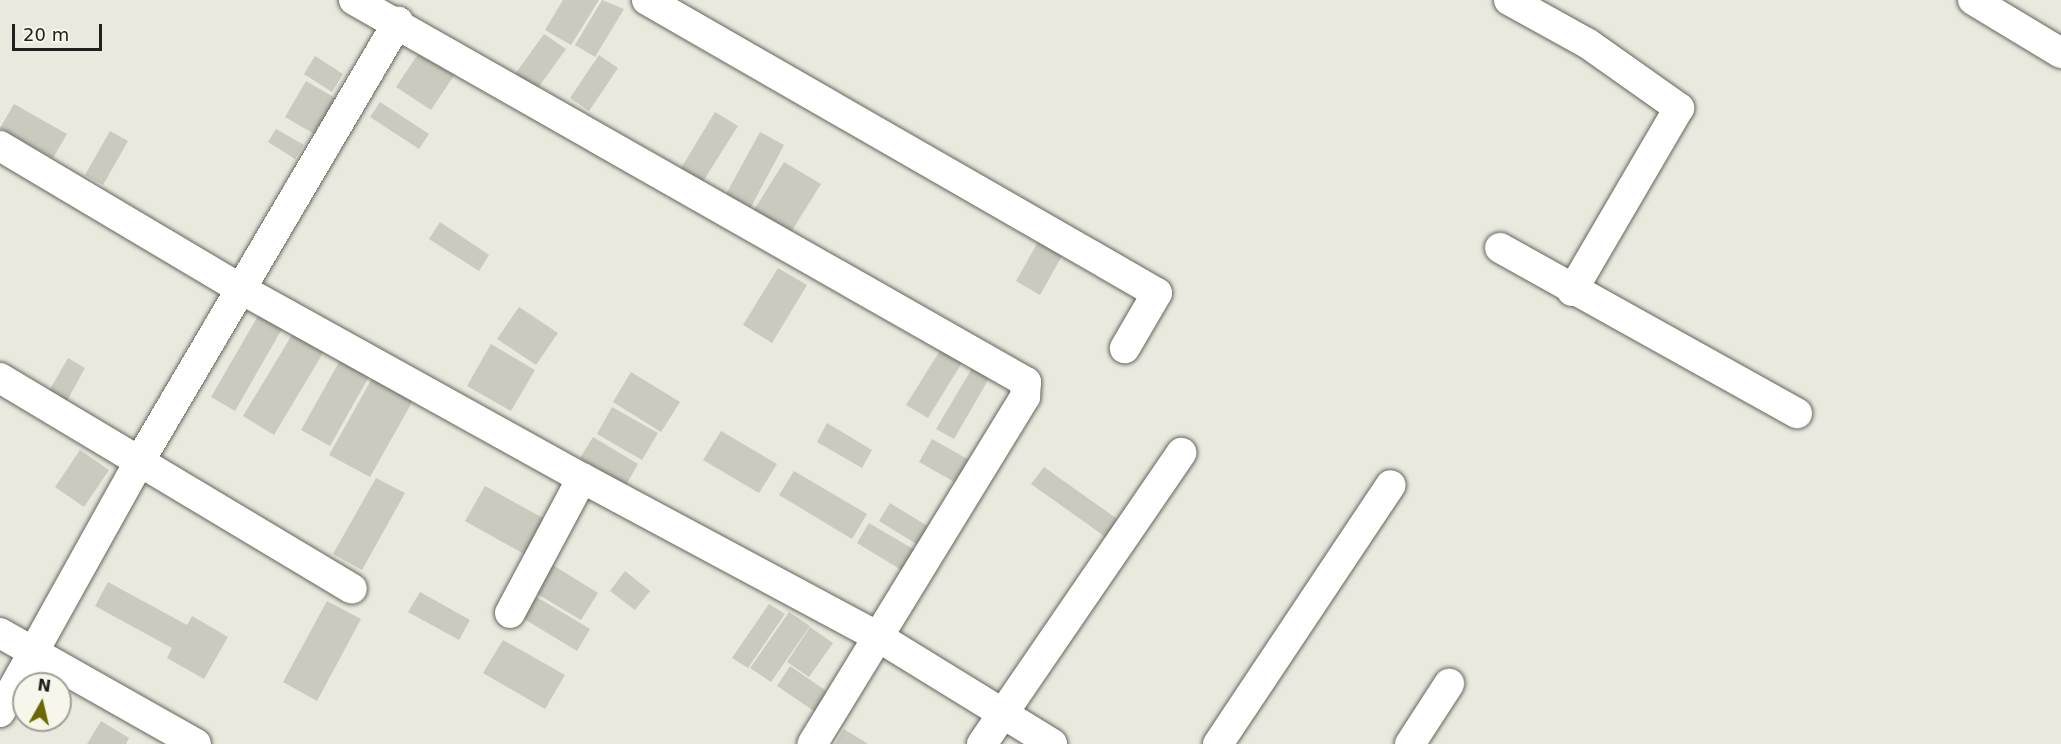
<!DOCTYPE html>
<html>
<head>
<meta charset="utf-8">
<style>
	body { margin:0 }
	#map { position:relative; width:2061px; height:744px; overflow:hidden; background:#e9e9de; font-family:"DejaVu Sans",sans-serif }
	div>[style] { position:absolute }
	.building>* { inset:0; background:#cacabf }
	.roads { filter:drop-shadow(0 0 2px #65655c) drop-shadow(0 0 2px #65655c) }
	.minor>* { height:30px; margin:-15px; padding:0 15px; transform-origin:15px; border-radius:15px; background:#fff }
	span { translate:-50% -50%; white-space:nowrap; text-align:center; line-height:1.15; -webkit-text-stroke:6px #f6f6eb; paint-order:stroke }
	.north { position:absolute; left:12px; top:672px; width:60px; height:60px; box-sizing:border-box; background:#f6f6eb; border:2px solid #a0a099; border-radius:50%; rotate:8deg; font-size:16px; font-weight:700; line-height:24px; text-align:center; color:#20201d }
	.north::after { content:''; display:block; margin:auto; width:21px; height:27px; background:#6d6902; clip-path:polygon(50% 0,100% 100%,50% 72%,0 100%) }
	.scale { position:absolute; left:12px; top:24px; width:90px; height:27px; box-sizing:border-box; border:3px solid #20201d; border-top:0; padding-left:8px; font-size:18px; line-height:21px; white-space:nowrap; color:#20201d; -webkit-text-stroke:4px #f6f6eb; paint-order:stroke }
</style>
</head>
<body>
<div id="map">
	<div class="building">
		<div style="clip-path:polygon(563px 0,599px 0,571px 45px,545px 30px)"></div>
		<div style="clip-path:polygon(602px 0,624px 9px,595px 57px,575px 45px)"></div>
		<div style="clip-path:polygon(544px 34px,566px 49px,535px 92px,513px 77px)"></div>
		<div style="clip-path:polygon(420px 51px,455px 74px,431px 110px,396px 87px)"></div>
		<div style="clip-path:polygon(599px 55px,618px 68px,589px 111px,570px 98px)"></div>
		<div style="clip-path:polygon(315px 56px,343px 74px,332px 92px,304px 74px)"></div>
		<div style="clip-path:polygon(306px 81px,337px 99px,316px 135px,285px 117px)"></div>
		<div style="clip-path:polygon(380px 102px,429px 134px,419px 149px,370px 117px)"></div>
		<div style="clip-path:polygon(14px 104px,67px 134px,53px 158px,0 128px)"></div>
		<div style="clip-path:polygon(715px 112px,738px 126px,702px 183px,680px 170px)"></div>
		<div style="clip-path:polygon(276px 129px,304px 145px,295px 159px,268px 142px)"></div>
		<div style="clip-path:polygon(110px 131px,128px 141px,103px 185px,85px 175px)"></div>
		<div style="clip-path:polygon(760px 132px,784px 145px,751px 207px,726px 194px)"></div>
		<div style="clip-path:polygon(784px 162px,821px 184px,788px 237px,751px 215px)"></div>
		<div style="clip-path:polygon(440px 222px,489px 255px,479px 271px,429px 239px)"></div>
		<div style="clip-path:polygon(1043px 233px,1067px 247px,1040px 295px,1016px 281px)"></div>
		<div style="clip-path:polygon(778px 268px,807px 285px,772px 343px,743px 325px)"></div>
		<div style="clip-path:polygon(519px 307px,558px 333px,536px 365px,497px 339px)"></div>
		<div style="clip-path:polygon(262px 309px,286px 322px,235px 411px,211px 397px)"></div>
		<div style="clip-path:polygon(295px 330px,326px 348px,274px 435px,243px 416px)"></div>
		<div style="clip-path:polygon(491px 344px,535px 370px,511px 411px,467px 386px)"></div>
		<div style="clip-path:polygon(941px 349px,963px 361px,928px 418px,906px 405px)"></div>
		<div style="clip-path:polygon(343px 355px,372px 371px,330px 446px,301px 430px)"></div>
		<div style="clip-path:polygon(68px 358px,85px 368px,63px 408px,45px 398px)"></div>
		<div style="clip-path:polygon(974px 365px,991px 375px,954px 439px,936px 429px)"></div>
		<div style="clip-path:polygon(631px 372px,680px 402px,661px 432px,613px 402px)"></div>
		<div style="clip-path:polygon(374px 375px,415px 397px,370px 477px,329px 455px)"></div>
		<div style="clip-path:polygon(612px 407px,658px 433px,642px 460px,597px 434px)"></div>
		<div style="clip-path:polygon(827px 423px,872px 450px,862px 468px,817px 442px)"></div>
		<div style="clip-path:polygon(721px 431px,777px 464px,759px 493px,703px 460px)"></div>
		<div style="clip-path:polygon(593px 437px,638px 464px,626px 485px,580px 458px)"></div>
		<div style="clip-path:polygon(932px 439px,978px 465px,965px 488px,919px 462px)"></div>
		<div style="clip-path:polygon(80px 450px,109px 470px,84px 507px,55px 487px)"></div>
		<div style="clip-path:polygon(1044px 467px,1120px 521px,1107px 538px,1031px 484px)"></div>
		<div style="clip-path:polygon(794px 471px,867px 514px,852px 539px,779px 495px)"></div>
		<div style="clip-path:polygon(376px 478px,405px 493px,362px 570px,333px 554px)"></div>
		<div style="clip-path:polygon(485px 486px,552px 523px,531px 558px,465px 521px)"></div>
		<div style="clip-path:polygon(890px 503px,934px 530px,923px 548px,879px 521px)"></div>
		<div style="clip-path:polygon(869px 523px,925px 556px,913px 577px,857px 543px)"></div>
		<div style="clip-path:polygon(551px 564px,598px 593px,581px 620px,534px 592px)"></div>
		<div style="clip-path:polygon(625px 571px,650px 591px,635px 610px,610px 591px)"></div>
		<div style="clip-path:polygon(108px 582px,187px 625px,192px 616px,228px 637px,204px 679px,167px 658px,172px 648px,95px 606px)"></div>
		<div style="clip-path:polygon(420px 592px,470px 620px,459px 640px,408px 612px)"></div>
		<div style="clip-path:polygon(530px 593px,590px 629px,577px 651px,516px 614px)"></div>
		<div style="clip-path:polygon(327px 601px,361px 619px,317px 701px,283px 682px)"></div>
		<div style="clip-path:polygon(769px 604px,785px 614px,748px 668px,732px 658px)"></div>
		<div style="clip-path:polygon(789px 612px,810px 626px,771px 682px,750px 668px)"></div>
		<div style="clip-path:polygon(810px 627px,833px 643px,809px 677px,787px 662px)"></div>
		<div style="clip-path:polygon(503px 640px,565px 675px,545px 709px,483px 673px)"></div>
		<div style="clip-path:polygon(790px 666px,838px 699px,824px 718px,777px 686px)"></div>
		<div style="clip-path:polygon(101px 721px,129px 738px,126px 744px,87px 744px)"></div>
		<div style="clip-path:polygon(844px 729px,868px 744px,835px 744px)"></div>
	</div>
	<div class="roads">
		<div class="minor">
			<div style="left:354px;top:0;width:773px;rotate:29.62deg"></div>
			<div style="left:1026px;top:382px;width:15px;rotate:94deg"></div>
			<div style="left:1025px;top:397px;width:407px;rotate:121.5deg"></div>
			<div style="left:647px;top:0;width:588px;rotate:29.88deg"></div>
			<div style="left:1157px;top:293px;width:64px;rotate:120.2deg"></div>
			<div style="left:1509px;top:0;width:89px;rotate:28.9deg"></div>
			<div style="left:1587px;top:43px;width:113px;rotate:35.2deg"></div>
			<div style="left:1679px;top:108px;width:212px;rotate:120.3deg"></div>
			<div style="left:1973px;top:0;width:103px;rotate:31.1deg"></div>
			<div style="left:0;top:146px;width:278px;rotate:30.7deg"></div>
			<div style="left:239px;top:288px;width:392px;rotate:29deg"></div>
			<div style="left:582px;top:478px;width:338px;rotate:28.2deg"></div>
			<div style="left:880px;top:638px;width:202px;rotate:31.6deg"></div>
			<div style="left:1500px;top:248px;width:340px;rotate:29.1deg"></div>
			<div style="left:0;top:378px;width:410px;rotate:30.9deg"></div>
			<div style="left:510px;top:613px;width:153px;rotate:-61.9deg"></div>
			<div style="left:0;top:633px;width:225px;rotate:29.5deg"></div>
			<div style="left:0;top:712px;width:286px;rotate:-60.9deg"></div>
			<div style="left:139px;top:462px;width:511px;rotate:-59.52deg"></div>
			<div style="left:982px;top:744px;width:353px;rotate:-55.6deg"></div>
			<div style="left:1218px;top:744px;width:311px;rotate:-56.3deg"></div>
			<div style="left:1410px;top:744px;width:72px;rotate:-57deg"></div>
		</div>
	</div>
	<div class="north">N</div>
	<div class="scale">20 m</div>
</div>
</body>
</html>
